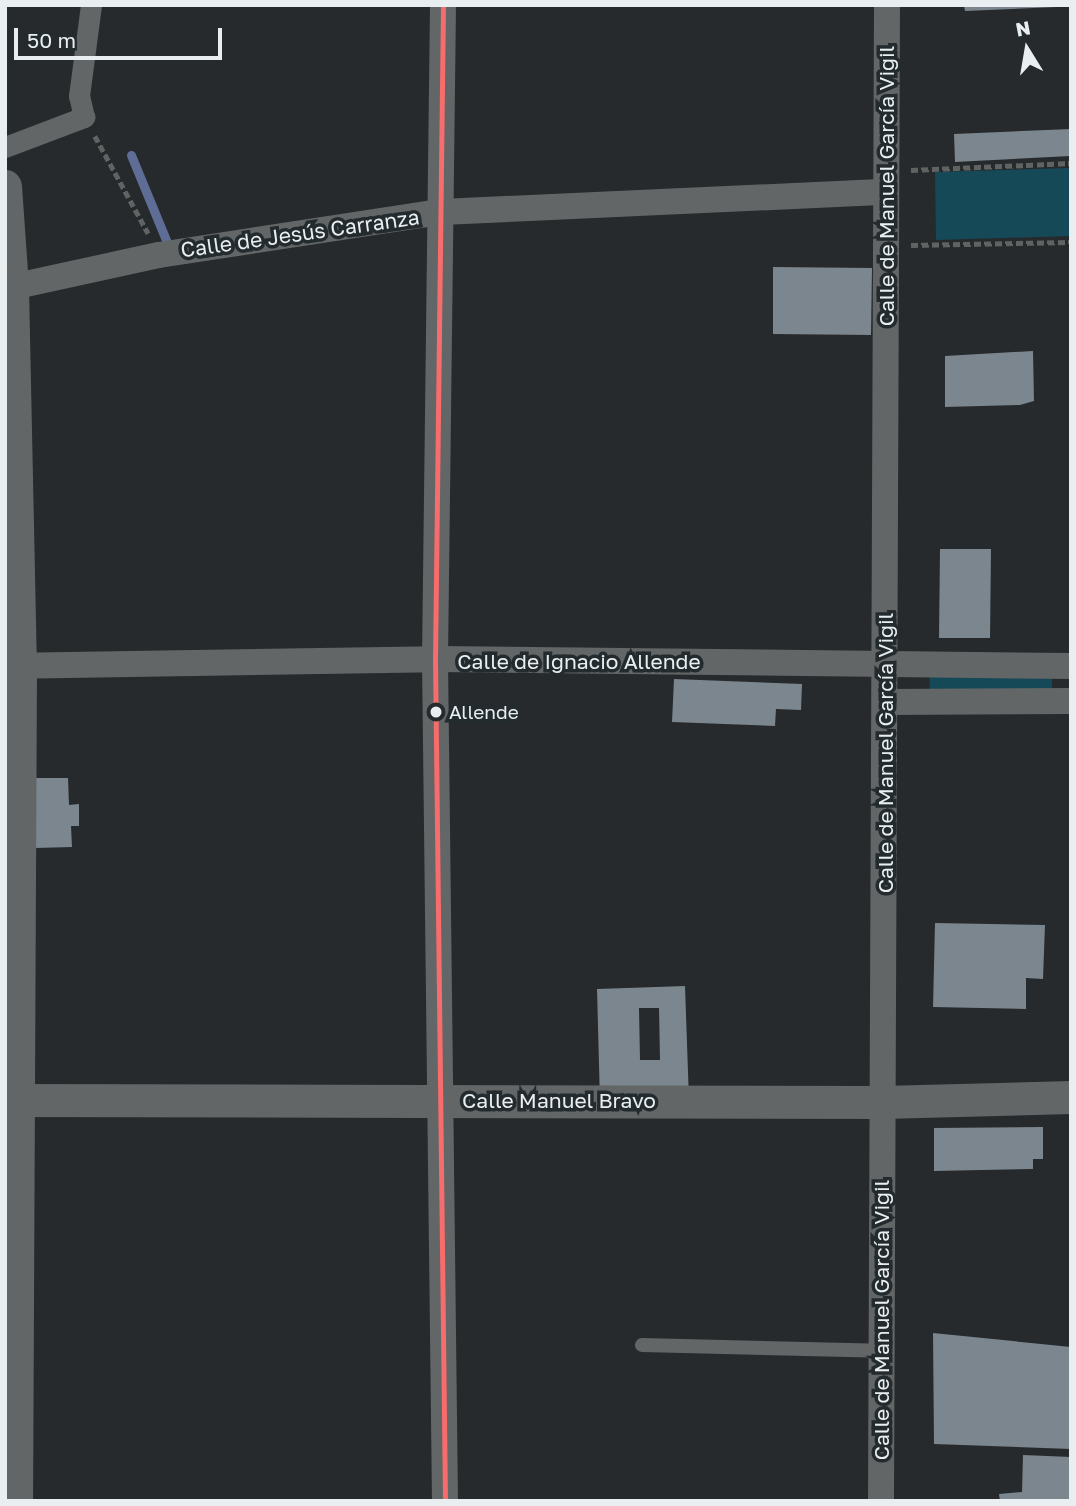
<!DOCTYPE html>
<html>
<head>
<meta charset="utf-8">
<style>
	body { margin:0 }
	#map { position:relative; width:1076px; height:1506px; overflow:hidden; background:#262a2c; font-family:"Golos Text",sans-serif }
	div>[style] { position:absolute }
	.green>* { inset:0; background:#164957 }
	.stream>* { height:9px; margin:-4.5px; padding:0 4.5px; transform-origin:4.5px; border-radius:4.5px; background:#5e6d95 }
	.building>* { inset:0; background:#7c868e }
	.path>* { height:4.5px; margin-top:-2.25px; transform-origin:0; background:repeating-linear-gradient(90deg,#616363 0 7px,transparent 0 10.5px) }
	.service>* { height:14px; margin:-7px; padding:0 7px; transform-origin:7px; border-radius:7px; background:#636666 }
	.pedestrian>* { height:21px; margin:-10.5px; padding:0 10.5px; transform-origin:10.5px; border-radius:10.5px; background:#636666 }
	.minor>* { height:26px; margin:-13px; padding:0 13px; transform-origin:13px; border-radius:13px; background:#636666 }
	.tertiary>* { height:33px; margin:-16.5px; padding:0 16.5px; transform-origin:16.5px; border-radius:16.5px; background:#636666 }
	.bus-1>* { height:5px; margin:-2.5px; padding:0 2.5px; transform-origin:2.5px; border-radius:2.5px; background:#f76c6c }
	.dots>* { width:19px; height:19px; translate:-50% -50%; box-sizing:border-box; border:4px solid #242b2e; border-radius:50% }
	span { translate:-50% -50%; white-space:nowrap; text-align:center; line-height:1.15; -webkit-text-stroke:7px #242b2e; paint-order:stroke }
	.bus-label { font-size:19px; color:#e9eef0 }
	.left { translate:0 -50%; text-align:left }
	.street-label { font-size:21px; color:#e9eef0 }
	.frame { position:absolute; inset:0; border:7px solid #e9eef0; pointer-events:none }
	.north { position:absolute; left:992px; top:14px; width:70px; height:70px; -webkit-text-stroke:5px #242b2e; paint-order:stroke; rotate:349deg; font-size:19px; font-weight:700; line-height:28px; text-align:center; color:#e9eef0 }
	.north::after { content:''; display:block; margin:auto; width:24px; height:32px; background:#e9eef0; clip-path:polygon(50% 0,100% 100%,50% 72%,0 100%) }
	.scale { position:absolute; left:14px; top:28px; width:208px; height:32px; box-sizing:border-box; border:4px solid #e9eef0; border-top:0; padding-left:9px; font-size:21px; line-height:24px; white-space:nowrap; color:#e9eef0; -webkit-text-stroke:5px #242b2e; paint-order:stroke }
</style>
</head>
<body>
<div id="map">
	<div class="green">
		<div style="clip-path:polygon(1071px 168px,1071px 236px,936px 240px,935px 172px)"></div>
		<div style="clip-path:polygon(929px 667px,1052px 672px,1052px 691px,930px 689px)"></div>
	</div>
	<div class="stream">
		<div style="left:131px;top:155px;width:100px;rotate:67.6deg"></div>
	</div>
	<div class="building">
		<div style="clip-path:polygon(964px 5px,1057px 5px,1057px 7px,965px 11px)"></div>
		<div style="clip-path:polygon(1071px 129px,1071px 156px,955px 162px,954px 134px)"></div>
		<div style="clip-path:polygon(773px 267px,872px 268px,871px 335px,773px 334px)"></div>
		<div style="clip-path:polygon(1033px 351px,1034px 401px,1020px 405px,945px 407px,945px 356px)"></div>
		<div style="clip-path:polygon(940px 549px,991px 549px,990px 638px,939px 638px)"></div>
		<div style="clip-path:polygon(674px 679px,802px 684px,801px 710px,776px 709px,775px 726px,672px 722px)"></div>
		<div style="clip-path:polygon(36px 778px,68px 778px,69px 805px,79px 804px,79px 826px,71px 826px,72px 847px,35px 848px)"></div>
		<div style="clip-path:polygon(935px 923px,1045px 925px,1043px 979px,1026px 978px,1026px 1009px,933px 1007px)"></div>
		<div style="clip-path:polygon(evenodd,685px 986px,689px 1100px,600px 1102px,597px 989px,685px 986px,639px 1008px,659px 1008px,660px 1060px,640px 1060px,639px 1008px)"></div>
		<div style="clip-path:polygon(1043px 1127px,1043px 1159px,1033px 1159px,1033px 1169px,934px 1171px,934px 1128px)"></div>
		<div style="clip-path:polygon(933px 1333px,1071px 1347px,1071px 1449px,934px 1444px)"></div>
		<div style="clip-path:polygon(1023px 1455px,1071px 1457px,1071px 1501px,1000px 1501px,999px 1494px,1022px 1492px)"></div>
	</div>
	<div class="path">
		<div style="left:95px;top:136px;width:111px;rotate:61.3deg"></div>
		<div style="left:911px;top:170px;width:160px;rotate:-2.5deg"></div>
		<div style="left:911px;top:245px;width:160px;rotate:-1.1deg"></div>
	</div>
	<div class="service">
		<div style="left:642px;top:1345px;width:239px;rotate:1.4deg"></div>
	</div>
	<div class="pedestrian">
		<div style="left:5px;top:147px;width:85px;rotate:-20.8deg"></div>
		<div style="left:84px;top:117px;width:22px;rotate:-103deg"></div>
		<div style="left:79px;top:96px;width:92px;rotate:-82.5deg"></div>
	</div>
	<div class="minor">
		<div style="left:443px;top:5px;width:654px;rotate:90.7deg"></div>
		<div style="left:435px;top:659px;width:842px;rotate:89.32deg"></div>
		<div style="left:12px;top:287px;width:150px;rotate:-12.3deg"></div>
		<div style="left:159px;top:255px;width:285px;rotate:-8.7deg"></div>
		<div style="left:441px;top:212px;width:445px;rotate:-2.6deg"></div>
		<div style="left:5px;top:666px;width:430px;rotate:-0.9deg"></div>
		<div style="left:435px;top:659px;width:636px;rotate:0.63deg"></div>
		<div style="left:886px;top:702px;width:185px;rotate:-0.3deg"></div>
		<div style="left:881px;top:1501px;width:1496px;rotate:-89.77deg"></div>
	</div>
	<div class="tertiary">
		<div style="left:5px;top:186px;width:101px;rotate:86deg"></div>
		<div style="left:12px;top:287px;width:378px;rotate:88.8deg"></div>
		<div style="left:20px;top:665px;width:836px;rotate:90.27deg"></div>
		<div style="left:5px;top:1100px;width:877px;rotate:0.13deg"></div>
		<div style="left:882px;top:1102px;width:189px;rotate:-1.5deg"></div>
	</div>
	<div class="bus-1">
		<div style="left:443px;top:5px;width:654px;rotate:90.7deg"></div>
		<div style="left:435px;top:659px;width:842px;rotate:89.32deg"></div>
	</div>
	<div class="dots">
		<div style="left:436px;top:712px;background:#e9eef0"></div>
	</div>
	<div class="bus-label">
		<span class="left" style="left:449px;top:712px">Allende</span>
	</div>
	<div class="street-label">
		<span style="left:886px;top:186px;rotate:-90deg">Calle de Manuel García Vigil</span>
		<span style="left:300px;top:233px;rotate:-8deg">Calle de Jesús Carranza</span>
		<span style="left:579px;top:661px">Calle de Ignacio Allende</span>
		<span style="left:885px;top:753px;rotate:-90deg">Calle de Manuel García Vigil</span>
		<span style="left:559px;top:1100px">Calle Manuel Bravo</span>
		<span style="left:881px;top:1320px;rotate:-90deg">Calle de Manuel García Vigil</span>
	</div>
	<div class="frame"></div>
	<div class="north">N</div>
	<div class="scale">50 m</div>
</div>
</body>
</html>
